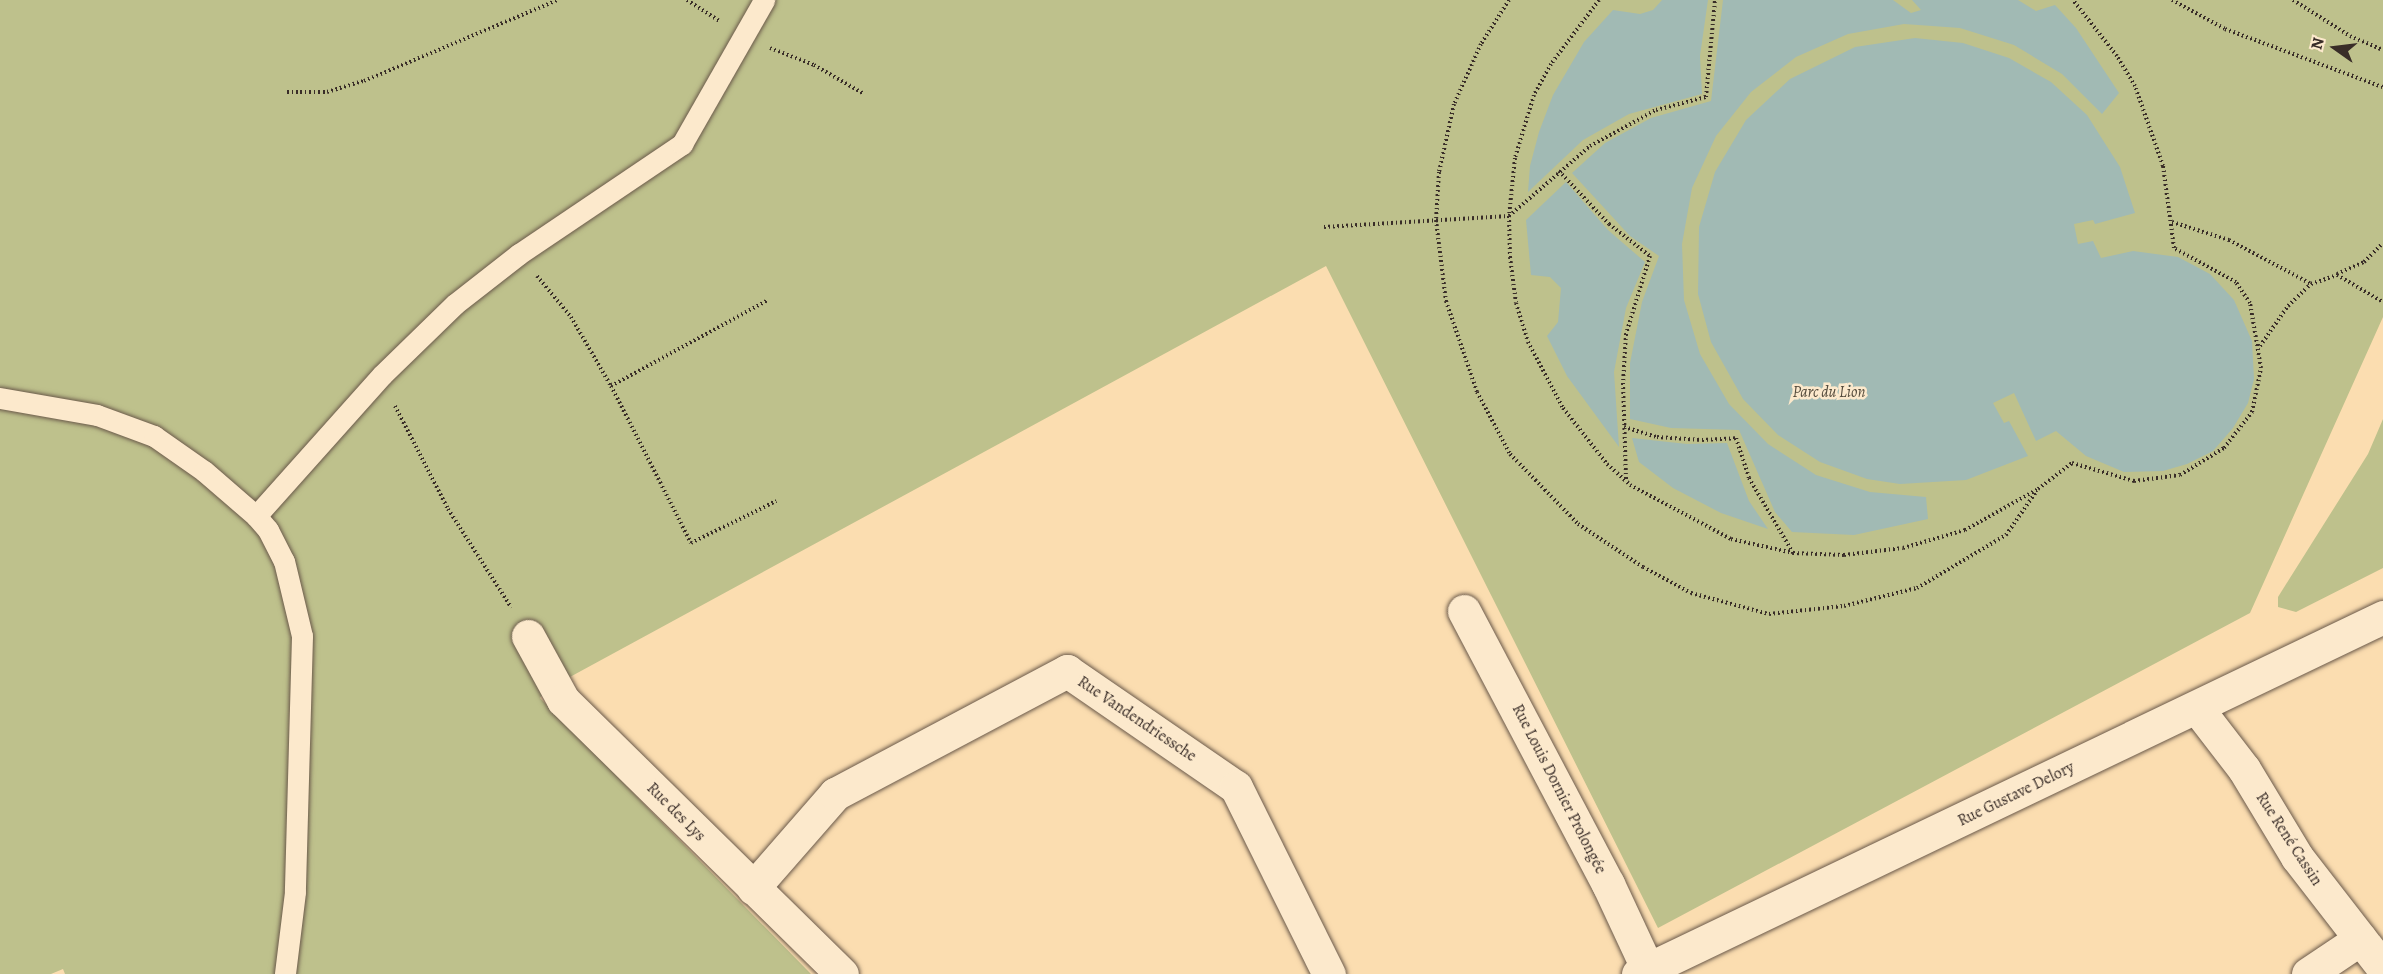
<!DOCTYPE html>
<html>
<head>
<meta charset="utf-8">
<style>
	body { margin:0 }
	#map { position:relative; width:2383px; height:974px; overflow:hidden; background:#fbddb0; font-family:Alegreya,serif }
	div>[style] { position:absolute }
	.green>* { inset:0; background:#bec18c }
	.water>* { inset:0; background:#a1bab4 }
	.path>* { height:4px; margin-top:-2px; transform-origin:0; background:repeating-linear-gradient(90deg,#392d28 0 1.5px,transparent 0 4.5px) }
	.roads { filter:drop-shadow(0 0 2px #6a594a) drop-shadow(0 0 2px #6a594a) }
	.lane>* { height:21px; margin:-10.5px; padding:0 10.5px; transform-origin:10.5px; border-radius:10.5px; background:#fce9cc }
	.street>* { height:33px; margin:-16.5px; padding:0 16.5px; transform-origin:16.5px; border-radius:16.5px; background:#fce9cc }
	span { translate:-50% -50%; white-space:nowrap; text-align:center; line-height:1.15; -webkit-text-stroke:5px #fce9cc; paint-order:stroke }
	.park-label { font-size:16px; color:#544b3c; font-style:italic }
	.street-label { font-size:16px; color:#392d28 }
	.north { position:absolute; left:2305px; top:18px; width:60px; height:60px; -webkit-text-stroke:4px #fce9cc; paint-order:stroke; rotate:284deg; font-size:16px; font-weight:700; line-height:24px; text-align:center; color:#392d28 }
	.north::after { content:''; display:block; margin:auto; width:21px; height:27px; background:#392d28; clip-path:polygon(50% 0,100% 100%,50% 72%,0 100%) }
</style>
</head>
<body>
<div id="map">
	<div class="green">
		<div style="clip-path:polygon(0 0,2383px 0,2383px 317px,2250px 613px,1658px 928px,1326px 266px,546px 690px,540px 698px,811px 974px,65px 974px,63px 969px,51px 974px,0 974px)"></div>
		<div style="clip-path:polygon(2383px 419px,2383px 568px,2296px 612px,2278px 607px,2278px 597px,2368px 454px)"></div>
	</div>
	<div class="water">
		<div style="clip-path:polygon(1662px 0,1708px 0,1700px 56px,1702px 94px,1629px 114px,1583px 140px,1528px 192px,1530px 166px,1539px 132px,1553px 95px,1584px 42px,1613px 10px,1640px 14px,1653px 10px)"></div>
		<div style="clip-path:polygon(1723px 0,1893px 0,1911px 13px,1921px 10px,1912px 0,2018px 0,2036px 11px,2055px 5px,2076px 28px,2119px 93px,2102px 114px,2062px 74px,2014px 45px,1960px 28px,1904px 24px,1848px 34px,1796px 57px,1751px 92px,1716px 136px,1692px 188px,1682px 244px,1684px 300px,1700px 354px,1729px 404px,1768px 444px,1816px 475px,1870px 492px,1926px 497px,1928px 519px,1854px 535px,1792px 532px,1775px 512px,1739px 430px,1671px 428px,1630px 419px,1630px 363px,1642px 302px,1659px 256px,1630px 236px,1572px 173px,1605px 143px,1651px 118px,1711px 101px)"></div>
		<div style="clip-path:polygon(1915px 38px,1963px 43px,2009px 58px,2051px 82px,2087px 115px,2120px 167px,2135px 213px,2095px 224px,2093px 220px,2074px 224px,2078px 244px,2093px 241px,2101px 258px,2133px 251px,2178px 257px,2210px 274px,2234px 300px,2252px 341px,2254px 379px,2248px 403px,2233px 428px,2213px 451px,2187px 464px,2163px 471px,2124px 472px,2086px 456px,2056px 431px,2036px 441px,2014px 393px,1993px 403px,2004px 423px,2009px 421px,2028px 456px,1966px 480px,1900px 484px,1867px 479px,1820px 462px,1778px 435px,1743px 399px,1711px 342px,1698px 294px,1699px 227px,1715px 172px,1746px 120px,1790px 79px,1855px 47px)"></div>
		<div style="clip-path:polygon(1566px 182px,1608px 230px,1645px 262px,1626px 308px,1614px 372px,1619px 447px,1567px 376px,1547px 336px,1558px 322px,1561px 288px,1550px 277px,1531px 275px,1526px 220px)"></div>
		<div style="clip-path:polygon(1632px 438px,1687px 444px,1727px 443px,1749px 501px,1768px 529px,1721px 513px,1673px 488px,1639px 462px)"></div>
	</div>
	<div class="path">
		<div style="left:687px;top:0;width:38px;rotate:33deg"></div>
		<div style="left:1509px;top:0;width:52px;rotate:122.5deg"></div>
		<div style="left:1481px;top:44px;width:66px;rotate:114.2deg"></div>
		<div style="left:1454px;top:104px;width:70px;rotate:102.4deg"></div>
		<div style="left:1439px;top:172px;width:48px;rotate:93.6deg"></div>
		<div style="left:1436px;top:220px;width:82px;rotate:83deg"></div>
		<div style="left:1446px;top:301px;width:96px;rotate:71.2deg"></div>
		<div style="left:1477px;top:392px;width:70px;rotate:62deg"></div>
		<div style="left:1510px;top:454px;width:98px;rotate:45.8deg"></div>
		<div style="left:1578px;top:524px;width:78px;rotate:33.5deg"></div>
		<div style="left:1643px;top:567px;width:55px;rotate:28.4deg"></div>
		<div style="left:1691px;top:593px;width:81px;rotate:15.1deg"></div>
		<div style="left:1769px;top:614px;width:75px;rotate:-6.1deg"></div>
		<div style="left:1844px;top:606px;width:75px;rotate:-13.9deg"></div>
		<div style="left:1917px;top:588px;width:104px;rotate:-30.8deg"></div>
		<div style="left:2006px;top:535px;width:52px;rotate:-55.1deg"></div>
		<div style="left:1599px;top:0;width:80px;rotate:126.9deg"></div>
		<div style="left:1551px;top:64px;width:35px;rotate:119deg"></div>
		<div style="left:1534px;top:95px;width:66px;rotate:106.8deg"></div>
		<div style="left:1515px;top:158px;width:58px;rotate:95.9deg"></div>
		<div style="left:1509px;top:216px;width:41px;rotate:88.6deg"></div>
		<div style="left:1510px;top:257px;width:46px;rotate:82.6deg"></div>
		<div style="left:1516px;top:303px;width:41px;rotate:72.9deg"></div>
		<div style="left:1528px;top:342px;width:75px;rotate:62.1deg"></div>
		<div style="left:1563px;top:408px;width:71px;rotate:51.8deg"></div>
		<div style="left:1607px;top:464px;width:31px;rotate:42deg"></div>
		<div style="left:1630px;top:485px;width:115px;rotate:28.1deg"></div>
		<div style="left:1731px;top:539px;width:64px;rotate:12.7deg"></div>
		<div style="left:1793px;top:553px;width:51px;rotate:2.2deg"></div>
		<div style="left:1844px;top:555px;width:59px;rotate:-6.8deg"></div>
		<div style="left:1903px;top:548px;width:65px;rotate:-16.2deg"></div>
		<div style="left:1965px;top:530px;width:84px;rotate:-29.3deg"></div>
		<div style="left:2038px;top:489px;width:43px;rotate:-37.4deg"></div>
		<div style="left:2072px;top:463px;width:65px;rotate:16.2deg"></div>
		<div style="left:2134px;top:481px;width:46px;rotate:-7.4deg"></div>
		<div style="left:2180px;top:475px;width:52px;rotate:-31.5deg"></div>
		<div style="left:2224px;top:448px;width:46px;rotate:-52.1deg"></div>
		<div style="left:2252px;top:412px;width:45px;rotate:-78.4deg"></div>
		<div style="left:2261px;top:368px;width:66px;rotate:-99.6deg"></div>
		<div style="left:2250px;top:303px;width:25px;rotate:-124deg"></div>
		<div style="left:2236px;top:282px;width:71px;rotate:-151.3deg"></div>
		<div style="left:2174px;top:248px;width:83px;rotate:-97.6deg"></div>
		<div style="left:2163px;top:166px;width:85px;rotate:-109.3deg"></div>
		<div style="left:2135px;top:86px;width:35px;rotate:-121deg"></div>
		<div style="left:2117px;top:56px;width:71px;rotate:-128.2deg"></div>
		<div style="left:2172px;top:0;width:60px;rotate:28.7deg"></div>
		<div style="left:2225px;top:29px;width:168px;rotate:20.2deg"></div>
		<div style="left:2293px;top:0;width:67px;rotate:32.3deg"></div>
		<div style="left:2350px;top:36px;width:36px;rotate:23deg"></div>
		<div style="left:770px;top:48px;width:47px;rotate:21.1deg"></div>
		<div style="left:814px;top:65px;width:58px;rotate:30.1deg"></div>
		<div style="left:287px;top:92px;width:40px"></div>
		<div style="left:327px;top:92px;width:39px;rotate:-17deg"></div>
		<div style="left:364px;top:81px;width:210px;rotate:-22.7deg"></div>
		<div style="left:1559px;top:171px;width:73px;rotate:46.7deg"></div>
		<div style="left:1609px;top:224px;width:52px;rotate:38deg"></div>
		<div style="left:1650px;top:256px;width:82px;rotate:107.1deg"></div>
		<div style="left:1626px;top:334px;width:49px;rotate:93.5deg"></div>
		<div style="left:1623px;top:383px;width:98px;rotate:88.2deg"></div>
		<div style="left:2172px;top:222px;width:60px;rotate:17.5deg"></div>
		<div style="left:2229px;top:240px;width:93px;rotate:28.2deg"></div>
		<div style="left:2311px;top:284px;width:28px;rotate:-19deg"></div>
		<div style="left:2337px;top:275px;width:53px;rotate:30.4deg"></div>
		<div style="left:1324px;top:227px;width:185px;rotate:-3.4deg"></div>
		<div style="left:1509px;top:216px;width:107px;rotate:-40.8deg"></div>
		<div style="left:1590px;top:146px;width:75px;rotate:-28.6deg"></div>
		<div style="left:1656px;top:110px;width:52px;rotate:-14.6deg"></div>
		<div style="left:1706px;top:97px;width:97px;rotate:-84.7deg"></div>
		<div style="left:2337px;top:274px;width:30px;rotate:-24deg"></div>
		<div style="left:2364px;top:262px;width:27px;rotate:-45deg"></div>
		<div style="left:537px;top:276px;width:53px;rotate:50.3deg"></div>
		<div style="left:571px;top:317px;width:80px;rotate:59.9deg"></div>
		<div style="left:611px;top:386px;width:176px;rotate:63deg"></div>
		<div style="left:691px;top:543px;width:95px;rotate:-26.3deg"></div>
		<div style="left:2260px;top:346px;width:49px;rotate:-55deg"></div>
		<div style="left:2288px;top:306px;width:32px;rotate:-44deg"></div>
		<div style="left:611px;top:386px;width:179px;rotate:-28.7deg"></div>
		<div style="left:395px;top:406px;width:116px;rotate:62.8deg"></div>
		<div style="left:448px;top:509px;width:117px;rotate:57.3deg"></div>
		<div style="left:1624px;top:427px;width:34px;rotate:17deg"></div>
		<div style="left:1657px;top:437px;width:45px;rotate:3.8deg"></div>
		<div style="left:1702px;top:440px;width:34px;rotate:-3deg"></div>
		<div style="left:1736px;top:438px;width:42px;rotate:72deg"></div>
		<div style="left:1749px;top:478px;width:87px;rotate:59.6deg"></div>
	</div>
	<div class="roads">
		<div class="lane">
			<div style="left:0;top:398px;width:98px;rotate:9.9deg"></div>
			<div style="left:97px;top:415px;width:61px;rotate:20.2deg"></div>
			<div style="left:154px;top:436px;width:61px;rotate:35deg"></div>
			<div style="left:204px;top:471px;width:69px;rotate:40.9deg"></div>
			<div style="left:256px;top:516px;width:189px;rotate:-48.2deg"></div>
			<div style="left:382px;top:375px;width:102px;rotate:-44.2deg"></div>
			<div style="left:455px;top:304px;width:81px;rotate:-38deg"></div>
			<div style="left:519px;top:254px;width:197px;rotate:-34deg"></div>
			<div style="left:682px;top:144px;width:166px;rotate:-60.3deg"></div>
			<div style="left:256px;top:516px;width:18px;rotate:49deg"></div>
			<div style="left:268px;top:530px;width:35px;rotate:63deg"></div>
			<div style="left:284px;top:561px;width:77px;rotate:76.5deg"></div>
			<div style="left:302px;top:636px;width:256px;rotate:91.6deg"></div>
			<div style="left:295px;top:892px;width:83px;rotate:97deg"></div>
		</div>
		<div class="street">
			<div style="left:1464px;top:611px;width:309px;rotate:62.2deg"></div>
			<div style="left:1608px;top:884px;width:99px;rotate:65deg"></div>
			<div style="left:528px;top:636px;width:73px;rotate:61.3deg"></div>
			<div style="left:563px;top:700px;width:391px;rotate:44.5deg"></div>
			<div style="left:2197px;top:708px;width:77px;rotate:52.4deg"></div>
			<div style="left:2244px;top:769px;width:103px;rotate:58.9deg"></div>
			<div style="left:2297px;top:857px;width:140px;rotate:52.2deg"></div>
			<div style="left:753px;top:888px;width:125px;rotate:-48.9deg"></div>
			<div style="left:835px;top:794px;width:263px;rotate:-27.9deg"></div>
			<div style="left:1067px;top:671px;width:205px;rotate:34.5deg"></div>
			<div style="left:1236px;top:787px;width:209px;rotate:63.6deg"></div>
			<div style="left:1638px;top:974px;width:826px;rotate:-25.6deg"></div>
			<div style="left:2308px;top:974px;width:63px;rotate:-33.9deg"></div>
		</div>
	</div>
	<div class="park-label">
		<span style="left:1829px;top:392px">Parc du Lion</span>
	</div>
	<div class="street-label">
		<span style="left:1137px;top:719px;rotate:34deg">Rue Vandendriessche</span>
		<span style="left:1559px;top:789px;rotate:63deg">Rue Louis Dornier Prolongée</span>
		<span style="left:2016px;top:794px;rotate:-26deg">Rue Gustave Delory</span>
		<span style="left:676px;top:812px;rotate:45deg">Rue des Lys</span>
		<span style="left:2289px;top:839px;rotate:57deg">Rue René Cassin</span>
	</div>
	<div class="north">N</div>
</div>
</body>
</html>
